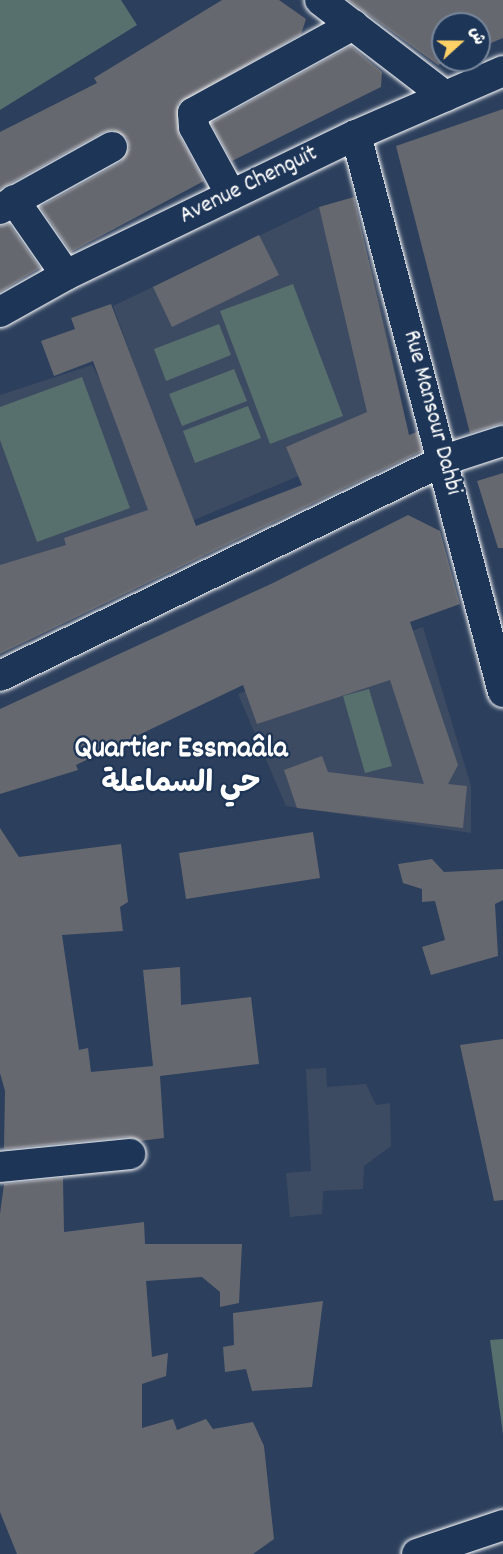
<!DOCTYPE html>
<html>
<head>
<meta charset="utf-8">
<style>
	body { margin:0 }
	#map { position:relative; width:503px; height:1554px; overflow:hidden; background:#2c3f5c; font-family:Dekko,"Playpen Sans Arabic",sans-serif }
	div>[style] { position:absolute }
	.built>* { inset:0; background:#3d4b62 }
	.green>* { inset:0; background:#57706d }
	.building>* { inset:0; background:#666870 }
	.roads { filter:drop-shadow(0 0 2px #fff) drop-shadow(0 0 2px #fff) }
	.minor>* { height:30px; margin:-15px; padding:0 15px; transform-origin:15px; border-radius:15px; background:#1d3557 }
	span { translate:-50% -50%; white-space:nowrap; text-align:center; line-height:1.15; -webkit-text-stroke:4.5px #1d3557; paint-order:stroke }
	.street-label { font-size:24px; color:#fff }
	.district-label { font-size:30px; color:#fff; font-weight:700 }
	.north { position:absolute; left:431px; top:12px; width:60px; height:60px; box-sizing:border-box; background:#1d3557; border:2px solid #77869a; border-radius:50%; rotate:69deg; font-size:16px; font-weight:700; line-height:24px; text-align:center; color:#fff }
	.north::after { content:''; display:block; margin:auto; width:21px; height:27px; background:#ffd166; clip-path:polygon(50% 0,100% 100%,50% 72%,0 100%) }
</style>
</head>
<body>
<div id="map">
	<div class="built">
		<div style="clip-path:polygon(319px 207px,336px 269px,371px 259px,408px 430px,194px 520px,0 586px,0 395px,92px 365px,100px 380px,135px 367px,113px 306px)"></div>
		<div style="clip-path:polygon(423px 627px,471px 786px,471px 833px,286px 806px,238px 694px)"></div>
		<div style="clip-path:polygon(326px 1068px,327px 1087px,366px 1084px,376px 1105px,390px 1103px,391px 1146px,364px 1166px,363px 1189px,323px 1191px,322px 1214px,290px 1217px,286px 1173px,311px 1171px,306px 1069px)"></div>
	</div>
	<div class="green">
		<div style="clip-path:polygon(0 0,121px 0,137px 25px,0 110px)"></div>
		<div style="clip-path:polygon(293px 284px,343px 416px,270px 444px,220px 311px)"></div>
		<div style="clip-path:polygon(219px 324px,231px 355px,166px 381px,154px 349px)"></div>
		<div style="clip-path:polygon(234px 369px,247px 401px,182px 426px,169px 394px)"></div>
		<div style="clip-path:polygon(82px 377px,130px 508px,37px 542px,0 440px,0 407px)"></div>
		<div style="clip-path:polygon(248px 406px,261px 438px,195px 463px,183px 431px)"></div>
		<div style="clip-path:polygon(369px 689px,392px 766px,365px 773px,343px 696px)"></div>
		<div style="clip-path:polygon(503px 1339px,503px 1434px,490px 1340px)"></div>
	</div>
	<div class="building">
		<div style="clip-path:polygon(222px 0,279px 0,306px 19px,301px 34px,178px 104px,179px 135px,204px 181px,71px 252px,40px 207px,121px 162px,129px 148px,127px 138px,113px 130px,104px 132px,0 189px,0 132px,97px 83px,94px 78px)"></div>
		<div style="clip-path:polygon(348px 0,503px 0,503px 38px,479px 48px,479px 24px,443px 24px,443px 60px,450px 60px,438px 65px)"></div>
		<div style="clip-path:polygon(351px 46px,382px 72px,381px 87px,232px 161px,211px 123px)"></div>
		<div style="clip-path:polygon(503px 109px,503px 423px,470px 433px,396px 146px)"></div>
		<div style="clip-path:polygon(354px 197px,409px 435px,417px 432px,422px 451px,0 654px,0 565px,66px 545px,64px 538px,148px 510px,93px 361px,54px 376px,41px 341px,75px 329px,71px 318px,111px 304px,196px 526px,302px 485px,286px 447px,367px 412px,319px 207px)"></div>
		<div style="clip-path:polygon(9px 224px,40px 268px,0 292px,0 226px)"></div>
		<div style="clip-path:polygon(259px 235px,279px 275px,172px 327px,153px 287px)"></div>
		<div style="clip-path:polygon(503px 473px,503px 548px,498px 548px,477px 481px)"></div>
		<div style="clip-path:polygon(408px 515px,440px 531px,460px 604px,410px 622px,458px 765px,448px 784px,467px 786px,463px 828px,297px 808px,284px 770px,322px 756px,328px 772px,424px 784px,390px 680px,257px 724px,243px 685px,76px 765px,78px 770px,0 794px,0 709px,273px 583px)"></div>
		<div style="clip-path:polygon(0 828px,19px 857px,121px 844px,128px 902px,120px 907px,123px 931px,62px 935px,79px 1050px,88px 1048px,91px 1072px,153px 1066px,143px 970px,180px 967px,181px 1005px,251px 997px,259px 1064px,160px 1076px,164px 1138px,140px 1141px,128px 1137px,4px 1149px,5px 1091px,0 1073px)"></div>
		<div style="clip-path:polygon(313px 832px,320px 878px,186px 899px,179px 853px)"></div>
		<div style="clip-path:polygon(432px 859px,444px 872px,503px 869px,503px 900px,495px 904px,498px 956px,431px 975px,422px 947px,445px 940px,435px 901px,422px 902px,422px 889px,403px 883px,398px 864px)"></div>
		<div style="clip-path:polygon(503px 1039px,503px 1200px,494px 1201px,460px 1045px)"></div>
		<div style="clip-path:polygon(63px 1178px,64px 1232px,144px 1222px,145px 1244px,242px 1244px,239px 1303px,220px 1307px,220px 1292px,202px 1277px,146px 1281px,152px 1357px,168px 1353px,166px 1376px,142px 1384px,142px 1428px,173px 1419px,177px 1430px,206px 1419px,213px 1429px,253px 1422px,264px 1446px,274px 1539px,253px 1554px,17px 1554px,0 1512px,0 1214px,4px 1184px)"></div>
		<div style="clip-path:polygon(323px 1301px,312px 1387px,252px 1391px,246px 1369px,225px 1372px,223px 1347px,234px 1345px,233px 1313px)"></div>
	</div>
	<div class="roads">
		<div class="minor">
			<div style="left:320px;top:0;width:158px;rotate:37.5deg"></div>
			<div style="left:356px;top:135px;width:576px;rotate:75.22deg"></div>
			<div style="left:231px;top:195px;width:77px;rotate:-118.6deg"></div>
			<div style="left:194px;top:127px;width:14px;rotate:-94deg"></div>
			<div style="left:193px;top:113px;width:183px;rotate:-28.8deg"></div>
			<div style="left:14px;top:200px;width:91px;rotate:55.3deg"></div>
			<div style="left:0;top:209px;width:128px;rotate:-29deg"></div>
			<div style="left:0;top:312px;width:76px;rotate:-29.3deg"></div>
			<div style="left:66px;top:275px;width:322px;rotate:-25.8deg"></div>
			<div style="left:356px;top:135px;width:160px;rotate:-23.5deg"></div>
			<div style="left:0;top:676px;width:494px;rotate:-25.9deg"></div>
			<div style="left:444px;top:460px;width:62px;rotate:-17.9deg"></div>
			<div style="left:0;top:1167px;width:131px;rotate:-5.7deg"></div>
			<div style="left:417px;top:1554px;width:91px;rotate:-18.6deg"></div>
		</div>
	</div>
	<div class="street-label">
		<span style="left:249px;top:186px;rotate:-26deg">Avenue Chenguit</span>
		<span style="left:431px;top:413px;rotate:75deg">Rue Mansour Dahbi</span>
	</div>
	<div class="district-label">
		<span style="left:181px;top:768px">Quartier Essmaâla<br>حي السماعلة</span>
	</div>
	<div class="north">ش</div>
</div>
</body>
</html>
